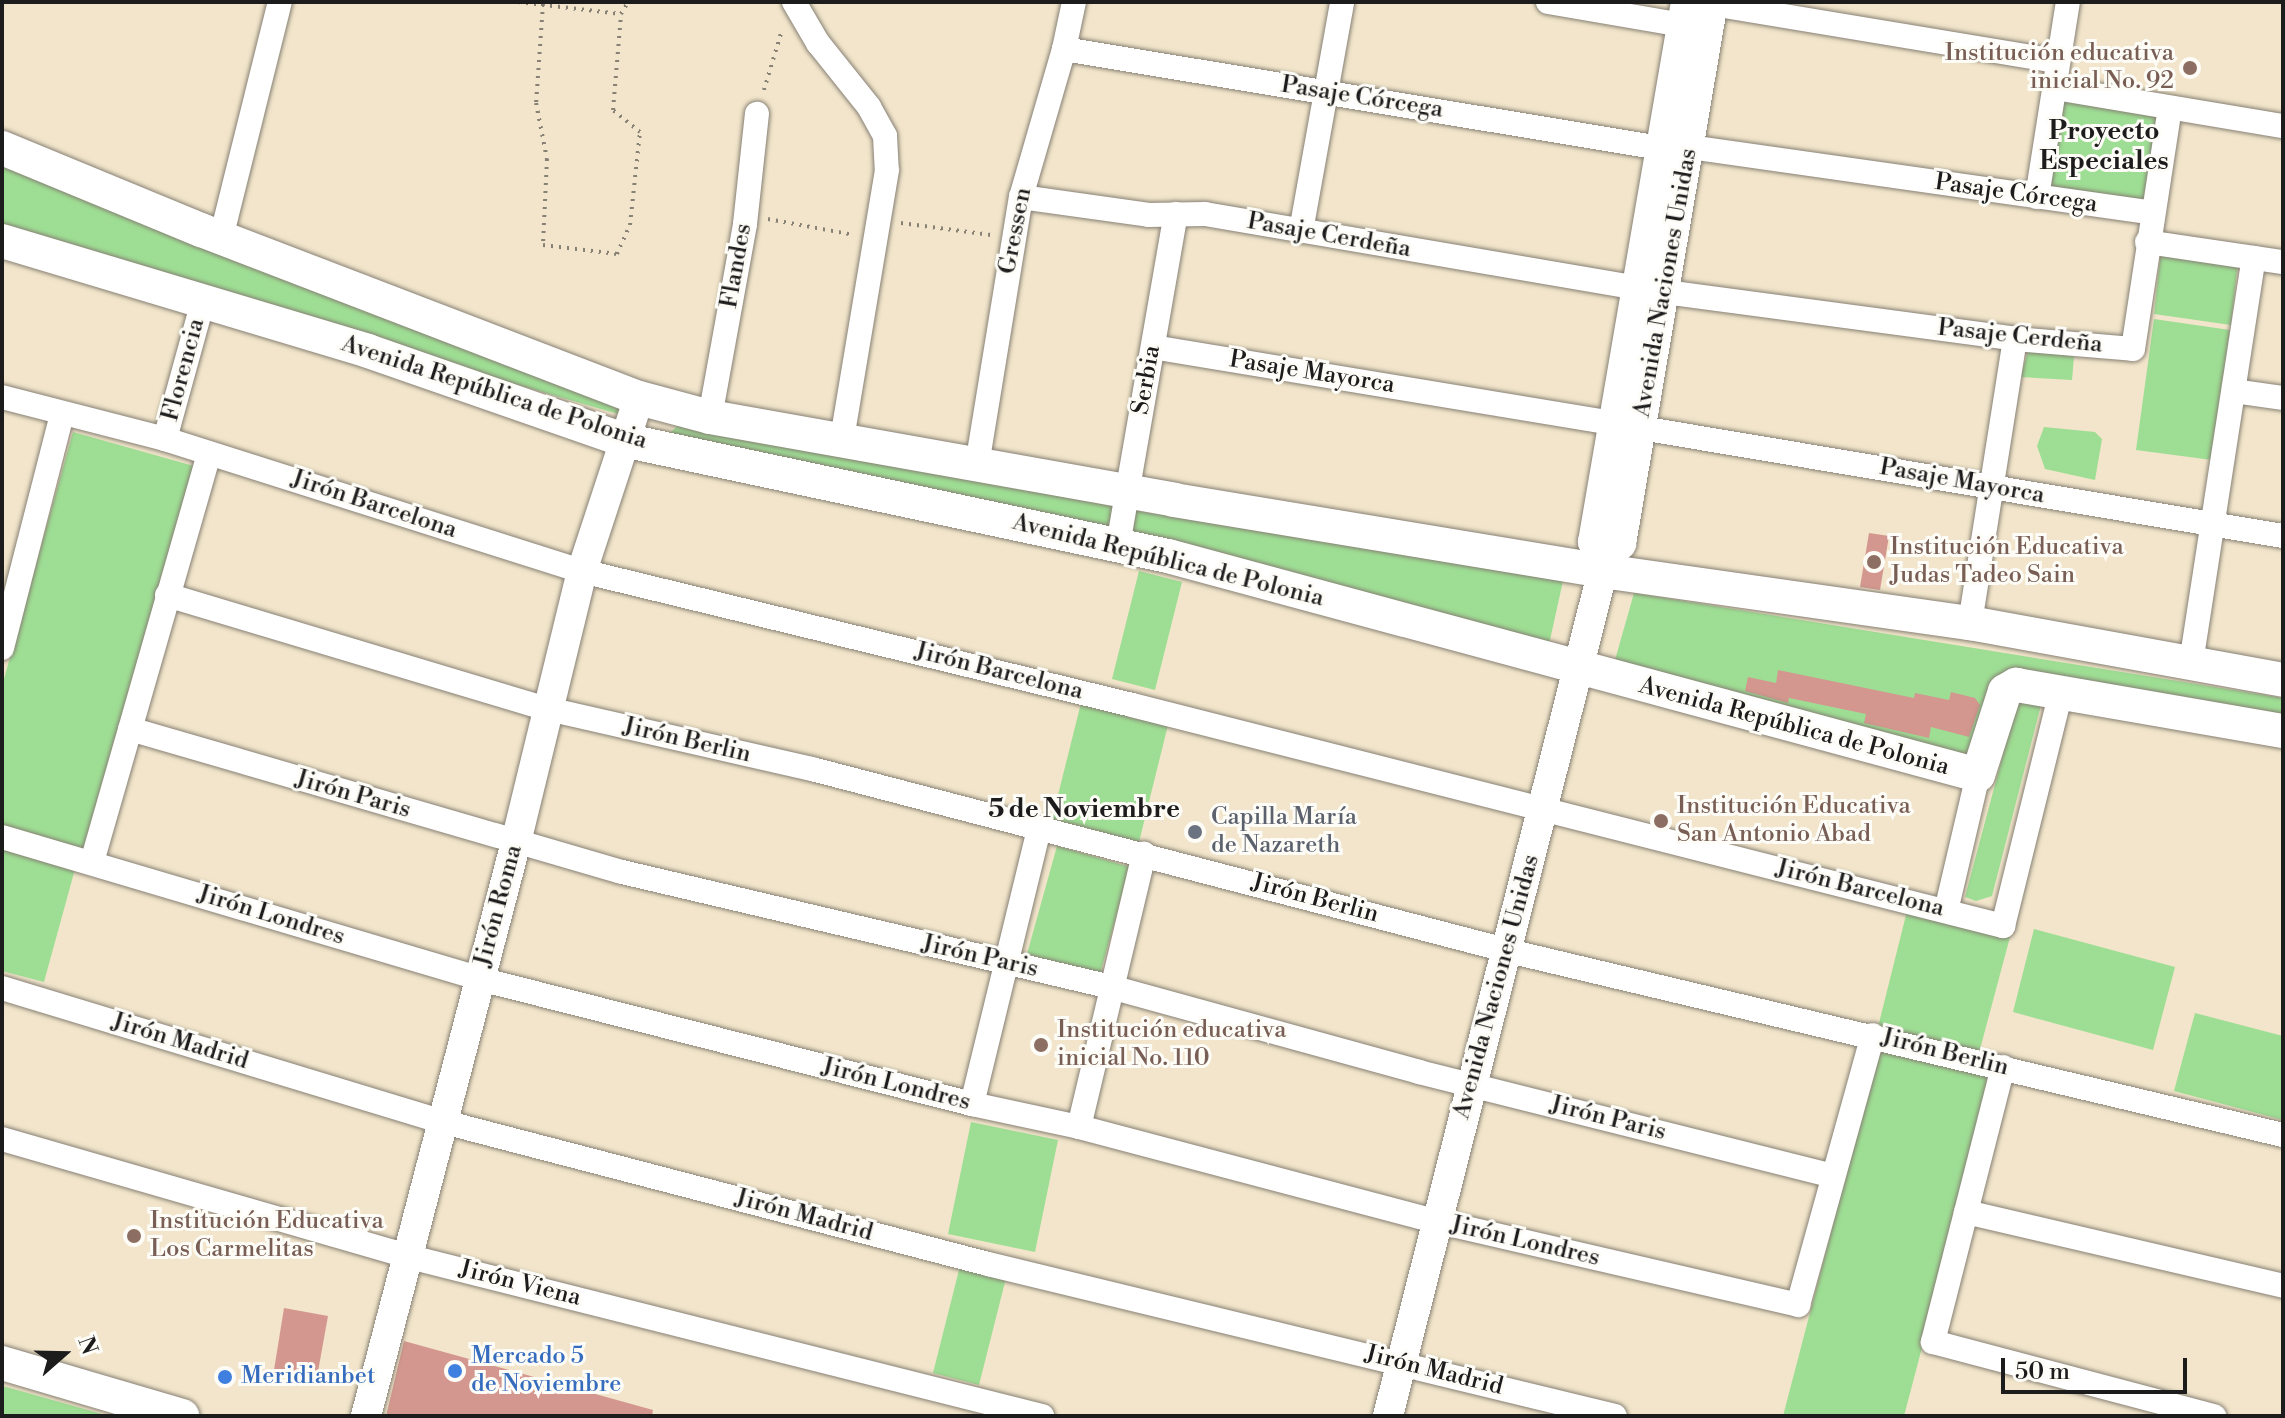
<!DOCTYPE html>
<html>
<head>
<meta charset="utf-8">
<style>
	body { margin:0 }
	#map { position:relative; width:2285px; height:1418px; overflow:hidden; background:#f2e5cb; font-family:"Libre Bodoni",serif }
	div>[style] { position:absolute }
	.green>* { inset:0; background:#9ede94 }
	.building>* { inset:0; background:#d3978f }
	.path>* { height:4px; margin-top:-2px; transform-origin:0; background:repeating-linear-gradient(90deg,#878074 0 2px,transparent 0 8px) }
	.roads { filter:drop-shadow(0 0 2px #878074) drop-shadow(0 0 2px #878074) }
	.minor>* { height:24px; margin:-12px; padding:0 12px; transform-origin:12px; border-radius:12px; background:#fff }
	.tertiary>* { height:30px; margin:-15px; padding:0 15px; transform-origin:15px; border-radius:15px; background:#fff }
	.secondary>* { height:34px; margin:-17px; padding:0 17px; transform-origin:17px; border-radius:17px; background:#fff }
	.dots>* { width:22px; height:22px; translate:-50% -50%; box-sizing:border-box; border:4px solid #fdfcf7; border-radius:50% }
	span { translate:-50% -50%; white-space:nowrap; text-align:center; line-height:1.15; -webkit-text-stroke:6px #fdfcf7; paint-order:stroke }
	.education-label { font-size:24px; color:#785e54 }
	.right { translate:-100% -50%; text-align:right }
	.left { translate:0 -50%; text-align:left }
	.street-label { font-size:24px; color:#1c1c1c }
	.worship-label { font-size:24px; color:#5b616d }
	.shop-label { font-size:24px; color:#366cbe }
	.neighbourhood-label { font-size:26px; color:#1c1c1c; font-weight:700 }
	.frame { position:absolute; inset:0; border:4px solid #1c1c1c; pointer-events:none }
	.north { position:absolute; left:24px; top:1314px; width:80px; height:80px; -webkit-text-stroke:6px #fdfcf7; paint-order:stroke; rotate:70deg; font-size:22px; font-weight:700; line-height:32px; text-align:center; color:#1c1c1c }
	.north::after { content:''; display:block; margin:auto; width:28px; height:36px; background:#1c1c1c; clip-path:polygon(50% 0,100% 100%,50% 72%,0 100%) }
	.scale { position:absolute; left:2001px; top:1358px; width:186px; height:36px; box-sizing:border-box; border:4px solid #1c1c1c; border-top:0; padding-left:10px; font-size:24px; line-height:28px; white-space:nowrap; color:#1c1c1c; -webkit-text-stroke:6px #fdfcf7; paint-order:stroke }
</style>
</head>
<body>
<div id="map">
	<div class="green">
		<div style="clip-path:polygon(2058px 92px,2165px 112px,2150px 208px,2042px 192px)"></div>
		<div style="clip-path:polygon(2px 162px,629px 411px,618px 414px,2px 235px)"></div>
		<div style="clip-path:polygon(2161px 250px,2238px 262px,2231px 325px,2154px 314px)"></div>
		<div style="clip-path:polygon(2154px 319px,2230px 330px,2212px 460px,2136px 450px)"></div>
		<div style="clip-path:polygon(2030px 346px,2074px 357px,2072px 380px,2020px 377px)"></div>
		<div style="clip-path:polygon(680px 423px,1149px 513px,1563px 581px,1548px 649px,669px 434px)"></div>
		<div style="clip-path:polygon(2044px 427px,2095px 432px,2102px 439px,2095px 480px,2045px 469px,2037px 446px)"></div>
		<div style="clip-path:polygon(73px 432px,201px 468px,91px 855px,2px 833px,2px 686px)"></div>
		<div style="clip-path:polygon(1139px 571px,1182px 582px,1155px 690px,1112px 679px)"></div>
		<div style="clip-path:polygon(1634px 593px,2283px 698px,2283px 722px,2002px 679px,1965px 761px,1613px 667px)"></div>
		<div style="clip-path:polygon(2042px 701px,1992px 896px,1976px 901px,1965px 897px,2017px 702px)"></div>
		<div style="clip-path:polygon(1081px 703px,1168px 725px,1139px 842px,1052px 819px)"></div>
		<div style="clip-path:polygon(1057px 846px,1130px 867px,1100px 974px,1027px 954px)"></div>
		<div style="clip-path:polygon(2px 849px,75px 869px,44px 982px,2px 971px)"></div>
		<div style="clip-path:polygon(1907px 911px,2010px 937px,1979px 1053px,1878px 1027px)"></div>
		<div style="clip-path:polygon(2034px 929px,2175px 967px,2153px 1050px,2013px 1012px)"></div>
		<div style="clip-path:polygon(2195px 1013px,2283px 1036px,2283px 1120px,2174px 1091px)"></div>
		<div style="clip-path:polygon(1879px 1049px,1993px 1078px,1904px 1416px,1783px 1416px)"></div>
		<div style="clip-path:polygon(971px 1122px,1058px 1140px,1035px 1252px,948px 1234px)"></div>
		<div style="clip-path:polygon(960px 1266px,1006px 1278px,979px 1385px,933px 1373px)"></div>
		<div style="clip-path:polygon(2px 1386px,10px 1388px,109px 1416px,2px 1416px)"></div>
	</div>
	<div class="building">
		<div style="clip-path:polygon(1869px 533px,1889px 536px,1880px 590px,1860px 587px)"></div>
		<div style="clip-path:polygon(1778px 670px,1914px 698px,1915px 693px,1949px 700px,1951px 692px,1975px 698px,1980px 705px,1969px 737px,1931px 727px,1929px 738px,1864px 723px,1866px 714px,1789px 698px,1788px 703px,1745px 691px,1748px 677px,1776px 683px)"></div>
		<div style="clip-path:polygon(284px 1308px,328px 1316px,317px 1377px,274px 1370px)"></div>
		<div style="clip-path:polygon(404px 1341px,653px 1410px,652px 1416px,386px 1416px)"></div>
	</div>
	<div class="path">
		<div style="left:518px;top:2px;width:104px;rotate:6.6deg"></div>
		<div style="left:621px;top:14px;width:14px;rotate:-60deg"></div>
		<div style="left:543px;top:4px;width:99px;rotate:94deg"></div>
		<div style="left:536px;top:103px;width:57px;rotate:78.9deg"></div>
		<div style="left:547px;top:159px;width:86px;rotate:92.7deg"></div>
		<div style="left:543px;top:245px;width:75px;rotate:6.9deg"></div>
		<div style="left:617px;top:254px;width:32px;rotate:-66deg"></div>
		<div style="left:630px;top:225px;width:94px;rotate:-83.9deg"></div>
		<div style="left:640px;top:132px;width:35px;rotate:-141deg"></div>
		<div style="left:613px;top:110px;width:96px;rotate:-85.2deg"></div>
		<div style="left:764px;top:90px;width:63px;rotate:-73.3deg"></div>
		<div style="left:768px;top:219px;width:87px;rotate:10.5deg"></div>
		<div style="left:901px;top:223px;width:91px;rotate:7.6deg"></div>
	</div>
	<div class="roads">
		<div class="minor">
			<div style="left:794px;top:2px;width:48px;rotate:59.7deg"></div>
			<div style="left:818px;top:43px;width:82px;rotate:51.4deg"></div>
			<div style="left:869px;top:107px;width:33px;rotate:61deg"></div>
			<div style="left:885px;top:136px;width:34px;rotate:87deg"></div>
			<div style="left:887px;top:170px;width:274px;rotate:99.5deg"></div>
			<div style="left:1548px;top:2px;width:136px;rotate:9.7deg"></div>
			<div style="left:1712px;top:4px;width:351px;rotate:9.4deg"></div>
			<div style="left:1064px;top:49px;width:604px;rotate:9.43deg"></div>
			<div style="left:2055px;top:88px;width:231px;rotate:9.5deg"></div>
			<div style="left:1690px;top:147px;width:467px;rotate:8.1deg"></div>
			<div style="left:1021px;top:197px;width:129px;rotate:8deg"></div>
			<div style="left:1149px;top:215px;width:56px;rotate:-1deg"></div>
			<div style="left:1205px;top:214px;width:437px;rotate:9.7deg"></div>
			<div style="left:2037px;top:197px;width:197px;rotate:-81deg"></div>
			<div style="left:1301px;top:231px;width:233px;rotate:-79.8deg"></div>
			<div style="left:221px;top:238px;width:243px;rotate:-76deg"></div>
			<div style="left:2147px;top:242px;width:137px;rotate:8.4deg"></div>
			<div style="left:1665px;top:292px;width:353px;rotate:7.6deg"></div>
			<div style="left:2015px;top:339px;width:118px;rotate:4.8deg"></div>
			<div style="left:2133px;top:349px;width:244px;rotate:-81.3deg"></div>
			<div style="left:1153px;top:347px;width:465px;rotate:9.4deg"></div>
			<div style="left:2234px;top:391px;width:49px;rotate:8.1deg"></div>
			<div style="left:2px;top:397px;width:168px;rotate:14.4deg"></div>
			<div style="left:165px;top:439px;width:437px;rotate:17.6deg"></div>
			<div style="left:582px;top:571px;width:566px;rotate:13.69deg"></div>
			<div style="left:1132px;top:705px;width:899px;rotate:14.24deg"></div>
			<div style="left:2003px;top:926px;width:242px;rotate:-76.1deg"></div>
			<div style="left:710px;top:417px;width:196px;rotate:-79.7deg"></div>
			<div style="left:745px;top:224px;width:111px;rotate:-83.8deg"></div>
			<div style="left:1641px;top:428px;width:651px;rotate:9.55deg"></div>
			<div style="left:165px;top:439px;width:143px;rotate:-74.6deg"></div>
			<div style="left:977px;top:465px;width:272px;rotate:-80.7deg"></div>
			<div style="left:1021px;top:197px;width:154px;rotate:-73.8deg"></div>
			<div style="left:1064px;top:49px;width:48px;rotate:-78deg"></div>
			<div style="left:1118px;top:545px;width:336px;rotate:-80.1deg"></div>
			<div style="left:167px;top:595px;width:398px;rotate:16.7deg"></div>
			<div style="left:548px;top:709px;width:271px;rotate:12.8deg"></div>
			<div style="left:812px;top:769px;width:729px;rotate:14.63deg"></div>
			<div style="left:1517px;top:953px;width:787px;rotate:13.37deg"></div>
			<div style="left:1970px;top:623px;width:288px;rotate:-81deg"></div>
			<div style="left:2px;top:648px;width:242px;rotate:-75.6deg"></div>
			<div style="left:2191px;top:663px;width:410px;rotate:-81.2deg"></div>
			<div style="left:130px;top:729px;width:512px;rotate:16.21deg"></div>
			<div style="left:622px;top:872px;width:502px;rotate:13.23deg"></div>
			<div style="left:1111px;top:987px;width:320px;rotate:15.4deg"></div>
			<div style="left:1419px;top:1072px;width:427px;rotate:14.1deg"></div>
			<div style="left:2px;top:837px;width:499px;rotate:16.5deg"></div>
			<div style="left:480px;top:979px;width:508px;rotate:14.26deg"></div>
			<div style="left:972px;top:1104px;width:109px;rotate:12.1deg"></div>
			<div style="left:1079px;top:1127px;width:368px;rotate:14.8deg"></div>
			<div style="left:1435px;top:1221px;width:373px;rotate:13deg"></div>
			<div style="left:1798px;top:1305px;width:280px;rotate:-74.5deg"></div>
			<div style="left:92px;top:862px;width:425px;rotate:-74deg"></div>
			<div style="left:1946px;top:911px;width:140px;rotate:-76.8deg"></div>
			<div style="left:2px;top:988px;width:462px;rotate:16.9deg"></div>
			<div style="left:444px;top:1122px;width:562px;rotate:14.63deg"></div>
			<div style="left:988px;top:1264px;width:645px;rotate:13.63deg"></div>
			<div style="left:2003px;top:1067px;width:284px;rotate:104.3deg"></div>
			<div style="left:1933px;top:1342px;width:291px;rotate:14.8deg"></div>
			<div style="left:972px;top:1104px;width:282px;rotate:-76.3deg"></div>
			<div style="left:1079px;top:1127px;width:281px;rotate:-76.6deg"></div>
			<div style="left:2px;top:1139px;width:425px;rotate:16.1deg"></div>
			<div style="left:410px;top:1257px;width:652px;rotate:14.12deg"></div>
			<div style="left:1966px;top:1212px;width:326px;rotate:13.1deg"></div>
		</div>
		<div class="tertiary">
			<div style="left:1606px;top:558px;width:21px;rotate:-129deg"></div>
			<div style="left:1593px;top:542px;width:548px;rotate:-80.23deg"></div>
			<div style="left:366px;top:1416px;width:593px;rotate:-75.35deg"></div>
			<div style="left:516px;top:842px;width:279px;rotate:-76.3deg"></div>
			<div style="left:582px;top:571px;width:182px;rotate:-71.8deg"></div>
			<div style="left:1388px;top:1416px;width:885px;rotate:-75.74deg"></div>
			<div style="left:1606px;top:558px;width:21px;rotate:-43deg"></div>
			<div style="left:1621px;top:544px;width:550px;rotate:-80.37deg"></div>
		</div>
		<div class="secondary">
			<div style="left:2px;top:148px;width:215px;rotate:22.4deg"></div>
			<div style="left:201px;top:230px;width:469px;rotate:21deg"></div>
			<div style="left:639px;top:398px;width:73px;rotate:15deg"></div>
			<div style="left:710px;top:417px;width:471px;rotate:10.1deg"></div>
			<div style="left:1174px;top:500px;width:435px;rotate:9.4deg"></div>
			<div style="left:1603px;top:571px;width:371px;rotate:8.1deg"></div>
			<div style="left:1970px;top:623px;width:318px;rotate:10.3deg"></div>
			<div style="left:2px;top:241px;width:382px;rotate:16.7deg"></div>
			<div style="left:368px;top:351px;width:270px;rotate:19.2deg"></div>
			<div style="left:623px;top:440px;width:557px;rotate:12.02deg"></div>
			<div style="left:1168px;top:556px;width:839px;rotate:15.13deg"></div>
			<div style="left:1978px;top:775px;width:88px;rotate:-72.2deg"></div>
			<div style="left:2005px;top:691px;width:13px;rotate:-29deg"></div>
			<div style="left:2016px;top:685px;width:271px;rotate:9.8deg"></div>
			<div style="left:2px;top:1363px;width:188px;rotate:16.4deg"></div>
		</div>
	</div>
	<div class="dots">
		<div style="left:2190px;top:68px;background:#8d6e63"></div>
		<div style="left:1874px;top:562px;background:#8d6e63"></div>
		<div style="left:1661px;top:821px;background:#8d6e63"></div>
		<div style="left:1195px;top:832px;background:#6b7280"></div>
		<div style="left:1041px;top:1045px;background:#8d6e63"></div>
		<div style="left:134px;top:1236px;background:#8d6e63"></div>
		<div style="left:455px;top:1371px;background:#3f7fe0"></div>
		<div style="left:225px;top:1377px;background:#3f7fe0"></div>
	</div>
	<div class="education-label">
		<span class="right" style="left:2174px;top:68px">Institución educativa<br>inicial No. 92</span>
		<span class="left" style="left:1890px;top:562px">Institución Educativa<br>Judas Tadeo Sain</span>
		<span class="left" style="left:1677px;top:821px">Institución Educativa<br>San Antonio Abad</span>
		<span class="left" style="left:1057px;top:1045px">Institución educativa<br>inicial No. 110</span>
		<span class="left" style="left:150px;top:1236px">Institución Educativa<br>Los Carmelitas</span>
	</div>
	<div class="street-label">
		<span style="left:1362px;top:98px;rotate:9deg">Pasaje Córcega</span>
		<span style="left:2016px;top:194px;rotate:8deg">Pasaje Córcega</span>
		<span style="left:1016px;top:231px;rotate:-79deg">Gressen</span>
		<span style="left:1329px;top:236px;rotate:10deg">Pasaje Cerdeña</span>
		<span style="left:737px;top:266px;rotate:-80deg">Flandes</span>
		<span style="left:1666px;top:283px;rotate:-80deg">Avenida Naciones Unidas</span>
		<span style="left:2020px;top:337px;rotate:6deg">Pasaje Cerdeña</span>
		<span style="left:184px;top:370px;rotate:-75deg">Florencia</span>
		<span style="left:1312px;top:373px;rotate:9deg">Pasaje Mayorca</span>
		<span style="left:1147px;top:380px;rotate:-80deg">Serbia</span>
		<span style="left:494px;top:393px;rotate:18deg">Avenida República de Polonia</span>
		<span style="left:1962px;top:482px;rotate:10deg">Pasaje Mayorca</span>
		<span style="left:374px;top:505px;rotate:18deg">Jirón Barcelona</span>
		<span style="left:1168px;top:561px;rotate:14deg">Avenida República de Polonia</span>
		<span style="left:999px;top:672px;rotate:14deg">Jirón Barcelona</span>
		<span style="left:1794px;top:727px;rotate:15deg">Avenida República de Polonia</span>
		<span style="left:687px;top:741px;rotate:13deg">Jirón Berlin</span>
		<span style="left:353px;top:795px;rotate:16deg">Jirón Paris</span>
		<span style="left:1860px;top:889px;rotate:14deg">Jirón Barcelona</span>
		<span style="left:1315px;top:899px;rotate:15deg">Jirón Berlin</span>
		<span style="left:499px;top:906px;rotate:-75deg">Jirón Roma</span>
		<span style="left:271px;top:916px;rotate:17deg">Jirón Londres</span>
		<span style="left:980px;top:957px;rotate:13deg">Jirón Paris</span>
		<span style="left:1497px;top:987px;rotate:-75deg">Avenida Naciones Unidas</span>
		<span style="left:180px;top:1042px;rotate:17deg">Jirón Madrid</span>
		<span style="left:1945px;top:1053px;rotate:14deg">Jirón Berlin</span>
		<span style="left:896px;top:1085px;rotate:14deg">Jirón Londres</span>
		<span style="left:1608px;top:1119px;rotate:14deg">Jirón Paris</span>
		<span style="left:804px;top:1216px;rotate:15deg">Jirón Madrid</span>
		<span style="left:1525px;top:1242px;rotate:13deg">Jirón Londres</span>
		<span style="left:520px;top:1284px;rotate:14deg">Jirón Viena</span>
		<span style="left:1434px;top:1371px;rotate:14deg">Jirón Madrid</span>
	</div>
	<div class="worship-label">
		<span class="left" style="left:1211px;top:832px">Capilla María<br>de Nazareth</span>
	</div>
	<div class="shop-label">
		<span class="left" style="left:471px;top:1371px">Mercado 5<br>de Noviembre</span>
		<span class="left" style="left:241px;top:1377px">Meridianbet</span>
	</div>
	<div class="neighbourhood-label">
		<span style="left:2104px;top:147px">Proyecto<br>Especiales</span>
		<span style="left:1084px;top:810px">5 de Noviembre</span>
	</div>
	<div class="frame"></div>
	<div class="north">N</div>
	<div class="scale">50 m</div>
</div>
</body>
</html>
